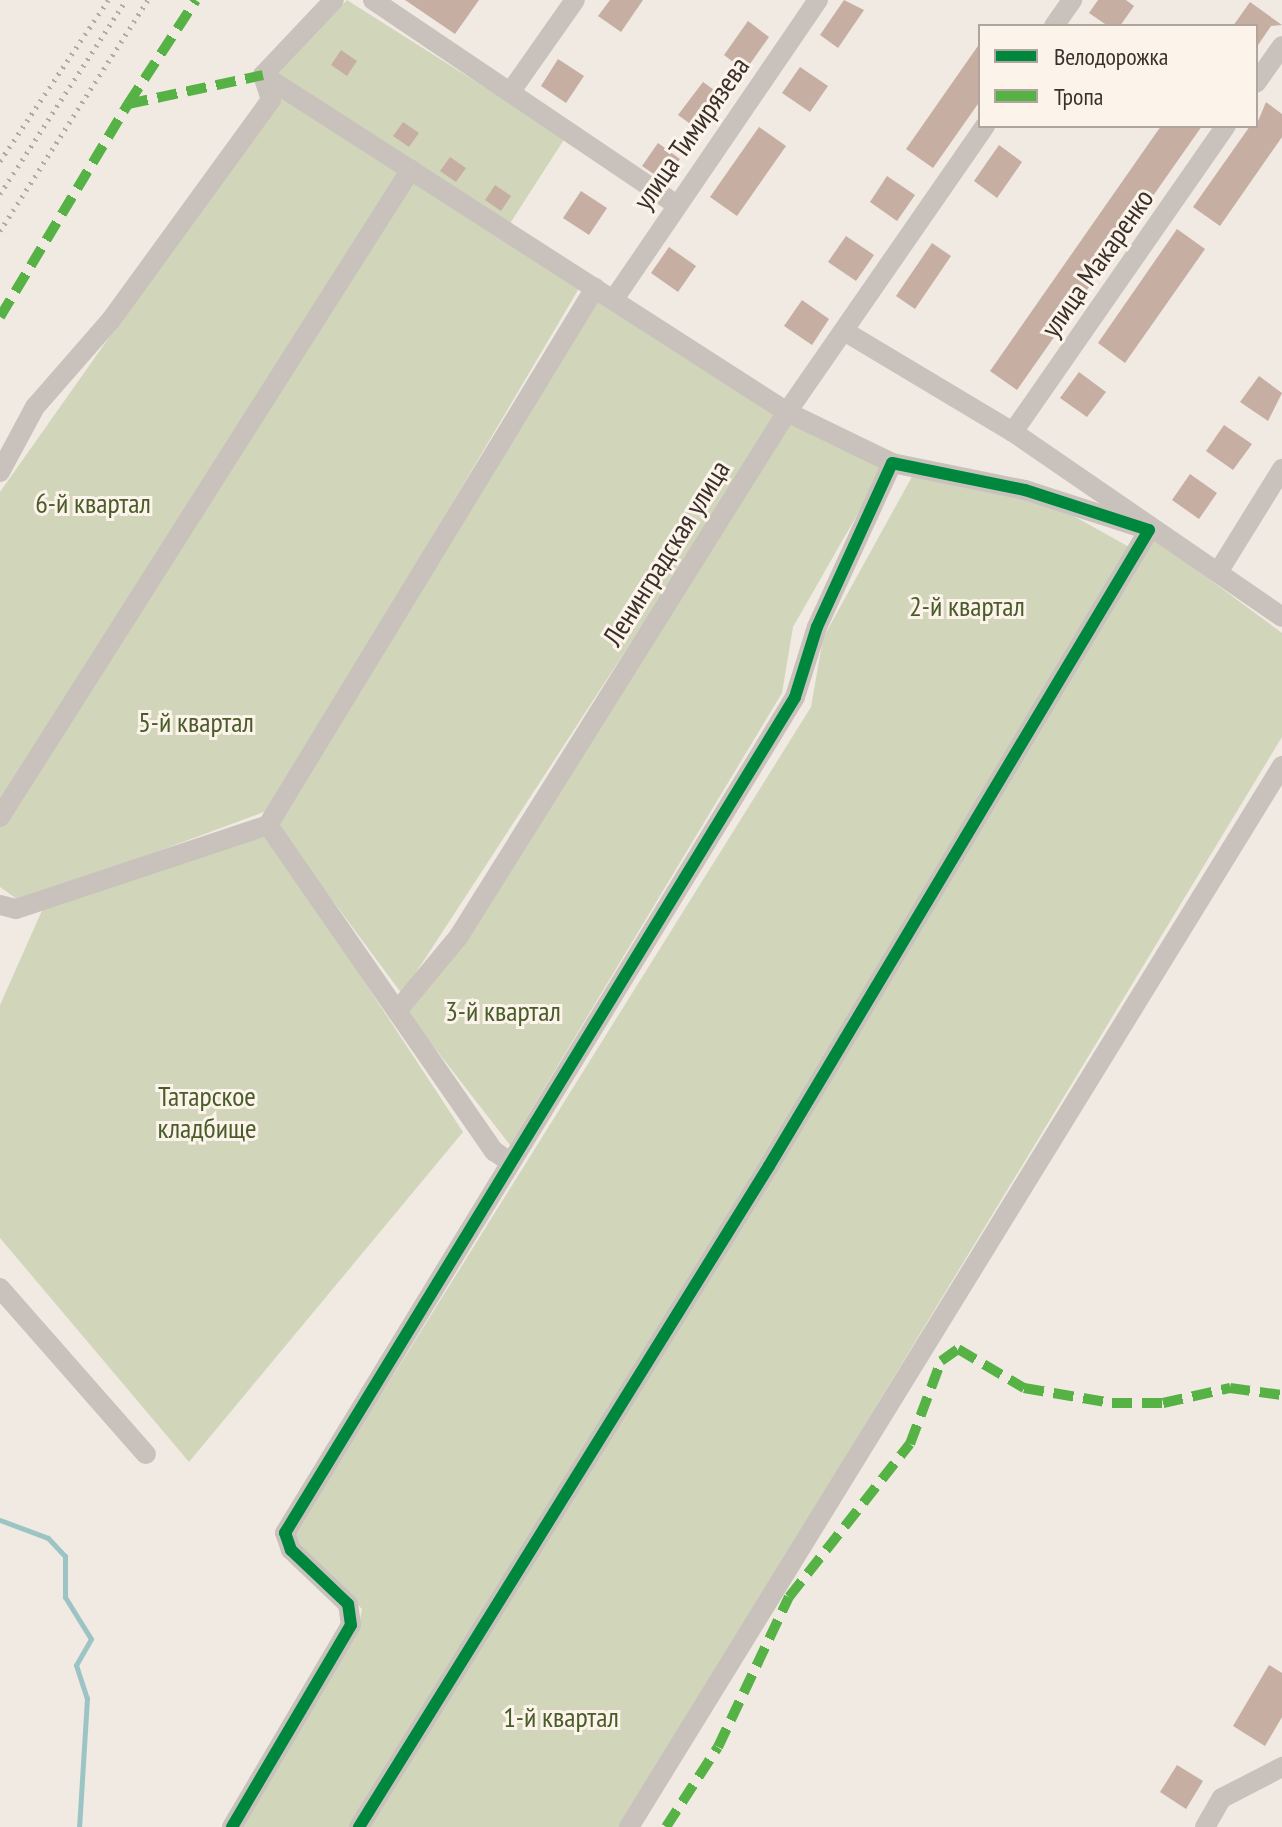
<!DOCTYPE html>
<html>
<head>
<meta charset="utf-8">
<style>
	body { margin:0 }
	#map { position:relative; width:1282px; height:1827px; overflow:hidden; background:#f0eae3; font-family:"PT Sans Narrow",sans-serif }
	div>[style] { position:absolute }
	.green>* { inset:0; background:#d1d6bb }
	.stream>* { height:5px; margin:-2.5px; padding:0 2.5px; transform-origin:2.5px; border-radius:2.5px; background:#9dc4c4 }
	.building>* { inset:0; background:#c6aea3 }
	.minor>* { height:20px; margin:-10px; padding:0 10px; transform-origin:10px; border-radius:10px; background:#c9c2bc }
	.rail>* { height:5px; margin-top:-2.5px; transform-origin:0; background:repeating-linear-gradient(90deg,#b1aba6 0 2px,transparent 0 8px) }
	.quiet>* { height:10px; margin-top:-5px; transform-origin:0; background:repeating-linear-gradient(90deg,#57b246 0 20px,transparent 0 30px) }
	.cycleway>* { height:12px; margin:-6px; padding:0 6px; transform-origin:6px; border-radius:6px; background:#00873e }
	span { translate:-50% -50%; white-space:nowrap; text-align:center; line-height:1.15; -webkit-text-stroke:6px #fcf4eb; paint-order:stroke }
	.street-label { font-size:28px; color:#3b2f29 }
	.park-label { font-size:28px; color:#495c29 }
	.legend { position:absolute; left:978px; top:24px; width:280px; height:104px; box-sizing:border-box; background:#fcf4eb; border:2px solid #afa59d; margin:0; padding:10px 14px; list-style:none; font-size:24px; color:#3b2f29 }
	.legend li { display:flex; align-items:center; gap:16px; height:40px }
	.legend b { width:40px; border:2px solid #afa59d }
</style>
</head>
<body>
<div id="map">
	<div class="green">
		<div style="clip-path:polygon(347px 0,565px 138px,509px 225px,274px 75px)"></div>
		<div style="clip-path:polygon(281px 94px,403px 172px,0 806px,0 492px)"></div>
		<div style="clip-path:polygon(410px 180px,581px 285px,272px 809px,21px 902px,0 887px,0 827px)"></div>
		<div style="clip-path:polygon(597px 297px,779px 415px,402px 994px,275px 823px)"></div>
		<div style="clip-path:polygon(790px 423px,885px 466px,793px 627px,782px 693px,510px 1145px,406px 1011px)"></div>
		<div style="clip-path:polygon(914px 473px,1043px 499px,1131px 548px,655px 1340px,349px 1827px,239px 1827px,359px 1625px,362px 1609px,291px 1539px,811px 707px,823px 638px)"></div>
		<div style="clip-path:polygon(1152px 537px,1282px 633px,1282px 737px,621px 1827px,366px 1827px)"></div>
		<div style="clip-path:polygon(265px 830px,463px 1132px,189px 1462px,0 1238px,0 1005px,44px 906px)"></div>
	</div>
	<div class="stream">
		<div style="left:0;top:1520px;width:51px;rotate:20.6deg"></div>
		<div style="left:48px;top:1538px;width:25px;rotate:47deg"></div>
		<div style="left:65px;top:1556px;width:41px;rotate:90deg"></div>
		<div style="left:65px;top:1597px;width:49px;rotate:58.2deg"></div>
		<div style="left:91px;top:1639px;width:30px;rotate:120deg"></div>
		<div style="left:76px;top:1665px;width:35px;rotate:72deg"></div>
		<div style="left:87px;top:1698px;width:129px;rotate:93.5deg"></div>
	</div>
	<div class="building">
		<div style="clip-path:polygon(405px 0,479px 0,455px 34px)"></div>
		<div style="clip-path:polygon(610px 0,643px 0,621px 32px,598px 16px)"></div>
		<div style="clip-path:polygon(844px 0,864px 10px,838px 48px,820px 35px)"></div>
		<div style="clip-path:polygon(1098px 0,1126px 0,1134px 6px,1120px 26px,1108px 26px,1089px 13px)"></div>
		<div style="clip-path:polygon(1250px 2px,1282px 25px,1271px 26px,1256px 48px,1256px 26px,1233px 26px)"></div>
		<div style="clip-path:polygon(748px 21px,769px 37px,745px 71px,724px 55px)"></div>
		<div style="clip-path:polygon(980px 43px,980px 101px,933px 168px,906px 149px)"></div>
		<div style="clip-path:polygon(341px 50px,357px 61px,347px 76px,331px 65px)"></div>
		<div style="clip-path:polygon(558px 59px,584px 76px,566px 103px,541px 86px)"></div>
		<div style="clip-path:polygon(800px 67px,828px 86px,810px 112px,782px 93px)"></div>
		<div style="clip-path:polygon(703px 82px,724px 97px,700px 131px,678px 115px)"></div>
		<div style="clip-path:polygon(1266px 102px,1282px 114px,1282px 137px,1220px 226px,1193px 207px,1250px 126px,1256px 126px)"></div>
		<div style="clip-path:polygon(403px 122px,419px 133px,409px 147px,393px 136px)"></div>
		<div style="clip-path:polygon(1161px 126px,1202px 126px,1017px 390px,990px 371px)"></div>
		<div style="clip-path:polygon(759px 127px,786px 146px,737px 216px,710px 197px)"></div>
		<div style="clip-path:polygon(658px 143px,680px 159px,664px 181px,642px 166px)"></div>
		<div style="clip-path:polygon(999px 145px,1022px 162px,997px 198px,974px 181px)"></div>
		<div style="clip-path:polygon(450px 157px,466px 168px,456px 182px,440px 171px)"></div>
		<div style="clip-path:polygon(887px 176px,915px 195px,897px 221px,870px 202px)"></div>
		<div style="clip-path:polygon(495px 185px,511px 196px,501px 211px,485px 200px)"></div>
		<div style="clip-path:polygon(581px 191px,607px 208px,589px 235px,563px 218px)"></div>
		<div style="clip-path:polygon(1177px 229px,1205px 249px,1125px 363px,1098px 343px)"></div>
		<div style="clip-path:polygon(846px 236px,874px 255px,856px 281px,828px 262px)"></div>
		<div style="clip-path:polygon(932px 243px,951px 256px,915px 309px,896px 296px)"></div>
		<div style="clip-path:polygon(669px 247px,696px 266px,678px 292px,651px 273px)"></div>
		<div style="clip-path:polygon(802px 300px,829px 319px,812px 345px,784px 326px)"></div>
		<div style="clip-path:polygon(1079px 372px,1106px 392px,1087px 417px,1060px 398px)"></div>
		<div style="clip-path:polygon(1259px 376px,1282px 393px,1268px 421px,1240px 402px)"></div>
		<div style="clip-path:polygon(1224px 425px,1252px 444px,1233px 470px,1206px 451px)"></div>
		<div style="clip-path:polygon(1190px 474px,1217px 493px,1199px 519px,1172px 500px)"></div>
		<div style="clip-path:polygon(1269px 1665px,1282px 1673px,1282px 1717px,1265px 1746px,1233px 1726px)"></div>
		<div style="clip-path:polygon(1177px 1765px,1203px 1781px,1186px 1809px,1160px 1792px)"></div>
	</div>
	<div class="minor">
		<div style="left:373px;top:0;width:363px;rotate:34deg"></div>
		<div style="left:1054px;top:26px;width:32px;rotate:-55deg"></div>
		<div style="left:263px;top:75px;width:623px;rotate:32.75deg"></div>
		<div style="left:787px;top:412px;width:117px;rotate:25.9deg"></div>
		<div style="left:263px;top:75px;width:103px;rotate:-46.6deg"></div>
		<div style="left:1256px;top:83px;width:45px;rotate:-54.9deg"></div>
		<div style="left:511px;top:91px;width:111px;rotate:-54.9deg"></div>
		<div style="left:614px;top:299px;width:362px;rotate:-55.7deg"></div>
		<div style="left:844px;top:331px;width:197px;rotate:30.9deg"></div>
		<div style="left:1013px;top:432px;width:326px;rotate:34.5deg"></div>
		<div style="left:1013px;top:432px;width:373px;rotate:-55.2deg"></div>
		<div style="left:0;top:472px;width:74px;rotate:-61.7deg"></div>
		<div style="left:35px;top:407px;width:116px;rotate:-48.9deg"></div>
		<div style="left:111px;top:320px;width:272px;rotate:-54deg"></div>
		<div style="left:271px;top:100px;width:26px;rotate:-108deg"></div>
		<div style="left:1220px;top:569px;width:118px;rotate:-58.2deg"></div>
		<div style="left:0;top:817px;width:767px;rotate:-57.61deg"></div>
		<div style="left:268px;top:825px;width:629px;rotate:-58.66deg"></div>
		<div style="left:0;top:905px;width:16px;rotate:14deg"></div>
		<div style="left:16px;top:909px;width:266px;rotate:-18.4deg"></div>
		<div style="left:268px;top:825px;width:397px;rotate:55.3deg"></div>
		<div style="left:494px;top:1151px;width:16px;rotate:35deg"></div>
		<div style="left:397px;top:1011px;width:97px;rotate:-50.4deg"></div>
		<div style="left:459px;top:936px;width:618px;rotate:-57.96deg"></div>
		<div style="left:787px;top:412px;width:348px;rotate:-55.3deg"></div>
		<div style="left:0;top:1288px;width:221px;rotate:48.7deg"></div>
		<div style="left:232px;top:1827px;width:234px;rotate:-59.5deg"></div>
		<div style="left:351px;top:1625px;width:21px;rotate:-98deg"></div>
		<div style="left:348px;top:1604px;width:79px;rotate:-136.5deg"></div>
		<div style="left:291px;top:1550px;width:18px;rotate:-109deg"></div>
		<div style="left:285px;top:1533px;width:979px;rotate:-58.61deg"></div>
		<div style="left:795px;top:697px;width:73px;rotate:-72.6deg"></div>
		<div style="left:817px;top:627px;width:180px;rotate:-65.4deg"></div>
		<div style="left:892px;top:463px;width:136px;rotate:11.5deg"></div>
		<div style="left:1025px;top:490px;width:130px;rotate:17.9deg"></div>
		<div style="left:1149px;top:530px;width:741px;rotate:120.86deg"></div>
		<div style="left:769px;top:1166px;width:778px;rotate:121.81deg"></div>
		<div style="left:629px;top:1827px;width:1246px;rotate:-58.39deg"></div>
		<div style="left:1205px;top:1827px;width:34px;rotate:-60deg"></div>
		<div style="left:1222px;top:1798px;width:68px;rotate:-27.3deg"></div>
	</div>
	<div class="rail">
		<div style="left:0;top:161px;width:194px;rotate:-56.1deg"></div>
		<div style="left:0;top:194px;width:231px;rotate:-57deg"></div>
		<div style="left:0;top:231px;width:274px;rotate:-57.4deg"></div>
	</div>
	<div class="quiet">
		<div style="left:128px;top:104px;width:124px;rotate:-56.8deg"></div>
		<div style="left:0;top:317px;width:249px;rotate:-59deg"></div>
		<div style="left:128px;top:104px;width:138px;rotate:-12.1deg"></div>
		<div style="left:666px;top:1827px;width:95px;rotate:-57deg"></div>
		<div style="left:718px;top:1747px;width:166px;rotate:-64.7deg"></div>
		<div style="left:789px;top:1597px;width:195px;rotate:-51.7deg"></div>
		<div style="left:910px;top:1444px;width:89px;rotate:-69.5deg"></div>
		<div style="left:941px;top:1361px;width:21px;rotate:-35deg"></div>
		<div style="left:958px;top:1349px;width:77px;rotate:30.6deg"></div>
		<div style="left:1024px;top:1388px;width:89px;rotate:9.7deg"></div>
		<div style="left:1112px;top:1403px;width:51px"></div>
		<div style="left:1163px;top:1403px;width:69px;rotate:-12.6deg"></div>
		<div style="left:1230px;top:1388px;width:52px;rotate:7.7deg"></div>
	</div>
	<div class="cycleway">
		<div style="left:232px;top:1827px;width:234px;rotate:-59.5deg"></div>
		<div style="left:351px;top:1625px;width:21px;rotate:-98deg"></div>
		<div style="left:348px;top:1604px;width:79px;rotate:-136.5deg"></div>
		<div style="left:291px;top:1550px;width:18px;rotate:-109deg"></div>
		<div style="left:285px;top:1533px;width:979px;rotate:-58.61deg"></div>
		<div style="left:795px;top:697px;width:73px;rotate:-72.6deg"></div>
		<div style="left:817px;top:627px;width:180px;rotate:-65.4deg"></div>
		<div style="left:892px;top:463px;width:136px;rotate:11.5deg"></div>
		<div style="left:1025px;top:490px;width:130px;rotate:17.9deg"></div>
		<div style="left:1149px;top:530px;width:741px;rotate:120.86deg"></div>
		<div style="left:769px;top:1166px;width:778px;rotate:121.81deg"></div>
	</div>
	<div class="street-label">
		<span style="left:691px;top:133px;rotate:-55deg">улица Тимирязева</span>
		<span style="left:1097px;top:263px;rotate:-55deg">улица Макаренко</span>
		<span style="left:666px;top:553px;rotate:-58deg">Ленинградская улица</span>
	</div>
	<div class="park-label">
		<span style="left:93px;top:503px">6-й квартал</span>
		<span style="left:967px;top:606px">2-й квартал</span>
		<span style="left:196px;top:722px">5-й квартал</span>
		<span style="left:503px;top:1011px">3-й квартал</span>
		<span style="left:207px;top:1112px">Татарское<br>кладбище</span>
		<span style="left:561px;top:1717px">1-й квартал</span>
	</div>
	<ul class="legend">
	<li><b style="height:10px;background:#00873e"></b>Велодорожка</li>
	<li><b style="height:10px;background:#57b246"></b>Тропа</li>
	</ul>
</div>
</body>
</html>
